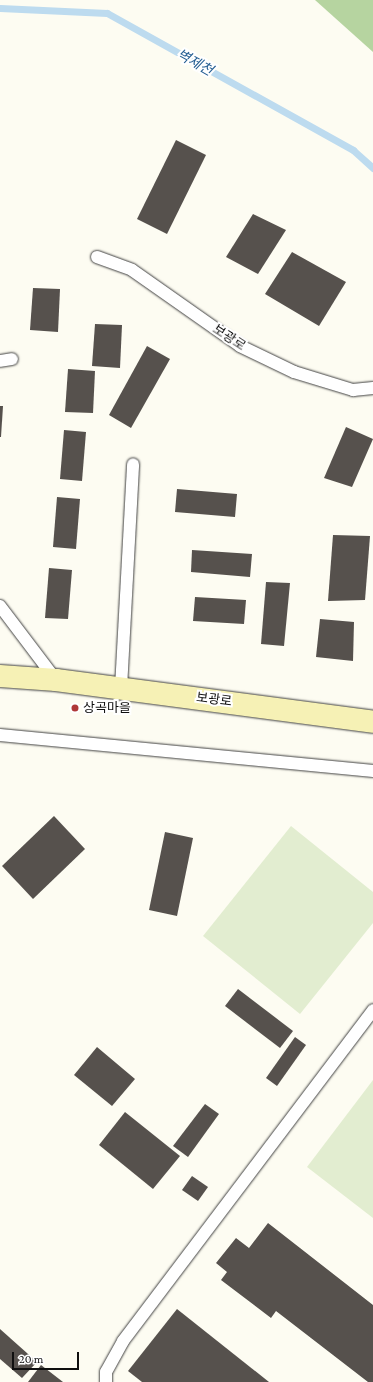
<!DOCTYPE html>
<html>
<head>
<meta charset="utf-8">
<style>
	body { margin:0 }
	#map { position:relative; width:373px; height:1382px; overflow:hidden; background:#fdfcf2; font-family:"Crimson Pro","Noto Sans KR",serif }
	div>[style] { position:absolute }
	.forest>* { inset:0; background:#b6d4a0 }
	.pitch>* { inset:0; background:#e2edd0 }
	.stream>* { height:7px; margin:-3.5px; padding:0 3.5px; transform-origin:3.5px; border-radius:3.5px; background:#bddbef }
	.building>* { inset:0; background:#56514d }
	.roads { filter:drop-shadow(0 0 1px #424242) drop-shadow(0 0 1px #424242) }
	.service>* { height:12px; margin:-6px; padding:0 6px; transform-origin:6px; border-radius:6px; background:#fff }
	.secondary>* { height:22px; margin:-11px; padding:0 11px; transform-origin:11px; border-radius:11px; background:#f6f1b5 }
	.dots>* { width:11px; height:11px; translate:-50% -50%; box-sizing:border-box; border:2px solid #fff; border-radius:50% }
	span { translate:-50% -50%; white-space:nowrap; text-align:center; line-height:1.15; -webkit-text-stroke:4px #fff; paint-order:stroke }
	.street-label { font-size:13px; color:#0f0f0f }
	.poi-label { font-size:13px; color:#0f0f0f }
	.left { translate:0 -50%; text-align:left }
	.water-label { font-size:14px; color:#265f93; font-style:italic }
	.scale { position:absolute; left:12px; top:1352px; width:67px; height:18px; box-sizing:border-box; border:2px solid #0f0f0f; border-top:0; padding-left:5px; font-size:12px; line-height:14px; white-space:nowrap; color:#0f0f0f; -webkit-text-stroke:3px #fff; paint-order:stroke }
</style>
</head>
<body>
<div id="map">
	<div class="forest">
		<div style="clip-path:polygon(315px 0,373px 0,373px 52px)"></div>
	</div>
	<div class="pitch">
		<div style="clip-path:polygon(291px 826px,373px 892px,373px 923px,300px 1014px,203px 936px)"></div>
		<div style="clip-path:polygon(373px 1080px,373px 1218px,307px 1167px)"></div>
	</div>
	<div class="stream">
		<div style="left:0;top:8px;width:107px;rotate:2.7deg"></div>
		<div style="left:107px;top:13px;width:282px;rotate:29.1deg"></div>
		<div style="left:353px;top:150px;width:27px;rotate:42deg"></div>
	</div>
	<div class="building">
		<div style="clip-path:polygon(176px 140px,206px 155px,167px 234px,137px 219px)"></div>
		<div style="clip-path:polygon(253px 214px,286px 230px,258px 274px,226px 257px)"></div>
		<div style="clip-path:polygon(292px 252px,346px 282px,319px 326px,265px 294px)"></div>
		<div style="clip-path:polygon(33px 288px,60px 289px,58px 332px,30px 330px)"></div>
		<div style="clip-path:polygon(95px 324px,122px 325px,120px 368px,92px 366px)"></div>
		<div style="clip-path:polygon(147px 346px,170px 359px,131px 428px,109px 415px)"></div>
		<div style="clip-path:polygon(68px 369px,95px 371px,93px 413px,65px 412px)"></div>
		<div style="clip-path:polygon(0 406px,3px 406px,1px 437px,0 437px)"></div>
		<div style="clip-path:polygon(346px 427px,373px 439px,352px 487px,324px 478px)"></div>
		<div style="clip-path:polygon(64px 430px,86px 432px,82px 481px,60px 479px)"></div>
		<div style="clip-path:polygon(177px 489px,237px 494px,235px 517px,175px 512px)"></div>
		<div style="clip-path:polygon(57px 497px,80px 499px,76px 549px,53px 547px)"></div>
		<div style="clip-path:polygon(333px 535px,370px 536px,365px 600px,328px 601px)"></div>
		<div style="clip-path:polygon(192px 550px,252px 554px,250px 577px,191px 572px)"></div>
		<div style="clip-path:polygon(49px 568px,72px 570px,68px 619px,45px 618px)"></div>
		<div style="clip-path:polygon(266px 582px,290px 583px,284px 646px,261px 644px)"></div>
		<div style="clip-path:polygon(195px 597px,246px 600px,244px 624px,193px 621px)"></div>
		<div style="clip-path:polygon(320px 619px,354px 622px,353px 661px,316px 657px)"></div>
		<div style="clip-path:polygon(54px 816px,85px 849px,33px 899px,2px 866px)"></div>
		<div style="clip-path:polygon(165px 832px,193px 838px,177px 916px,149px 910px)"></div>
		<div style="clip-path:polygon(238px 989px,293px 1031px,280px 1048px,225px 1006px)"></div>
		<div style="clip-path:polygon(295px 1037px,306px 1045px,277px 1086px,266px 1078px)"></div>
		<div style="clip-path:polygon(97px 1047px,135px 1079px,112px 1106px,74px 1075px)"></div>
		<div style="clip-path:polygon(205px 1104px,219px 1114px,188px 1157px,173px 1146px)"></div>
		<div style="clip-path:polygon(125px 1112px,180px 1156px,153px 1189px,99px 1145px)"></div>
		<div style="clip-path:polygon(192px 1176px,208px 1187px,198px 1201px,182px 1190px)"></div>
		<div style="clip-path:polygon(268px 1223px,373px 1305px,373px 1382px,368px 1382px,276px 1311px,271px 1318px,221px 1280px,227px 1272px,216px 1263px,236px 1238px,249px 1248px)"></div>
		<div style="clip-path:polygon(177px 1309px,269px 1382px,142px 1382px,128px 1371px)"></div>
		<div style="clip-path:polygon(0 1329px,37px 1362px,22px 1378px,0 1359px)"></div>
		<div style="clip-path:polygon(41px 1365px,63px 1382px,28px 1382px)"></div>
	</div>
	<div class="roads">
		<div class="service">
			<div style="left:97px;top:257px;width:37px;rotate:20deg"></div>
			<div style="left:132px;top:270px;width:132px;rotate:35.1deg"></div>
			<div style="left:240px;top:346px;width:60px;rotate:25.7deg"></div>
			<div style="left:294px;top:372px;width:62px;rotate:17deg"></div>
			<div style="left:353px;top:390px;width:20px;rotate:-6deg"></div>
			<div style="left:0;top:361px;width:12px;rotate:-9deg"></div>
			<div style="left:0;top:606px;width:93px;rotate:52.9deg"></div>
			<div style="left:121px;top:688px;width:224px;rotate:-86.9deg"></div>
			<div style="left:0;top:735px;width:375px;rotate:5.5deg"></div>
			<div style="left:106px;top:1382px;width:10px;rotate:-90deg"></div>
			<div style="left:106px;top:1372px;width:35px;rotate:-61deg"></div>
			<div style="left:123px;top:1341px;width:415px;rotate:-52.9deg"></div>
		</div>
		<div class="secondary">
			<div style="left:0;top:676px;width:56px;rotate:4.1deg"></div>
			<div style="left:56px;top:680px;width:320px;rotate:7.5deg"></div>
		</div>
	</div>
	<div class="dots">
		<div style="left:75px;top:708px;background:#af3738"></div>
	</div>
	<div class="street-label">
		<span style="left:229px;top:338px;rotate:33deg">보광로</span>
		<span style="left:214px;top:700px;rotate:7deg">보광로</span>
	</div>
	<div class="poi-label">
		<span class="left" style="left:83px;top:708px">상곡마을</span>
	</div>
	<div class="water-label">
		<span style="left:195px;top:62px;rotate:29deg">벽제천</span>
	</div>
	<div class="scale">20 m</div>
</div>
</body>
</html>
